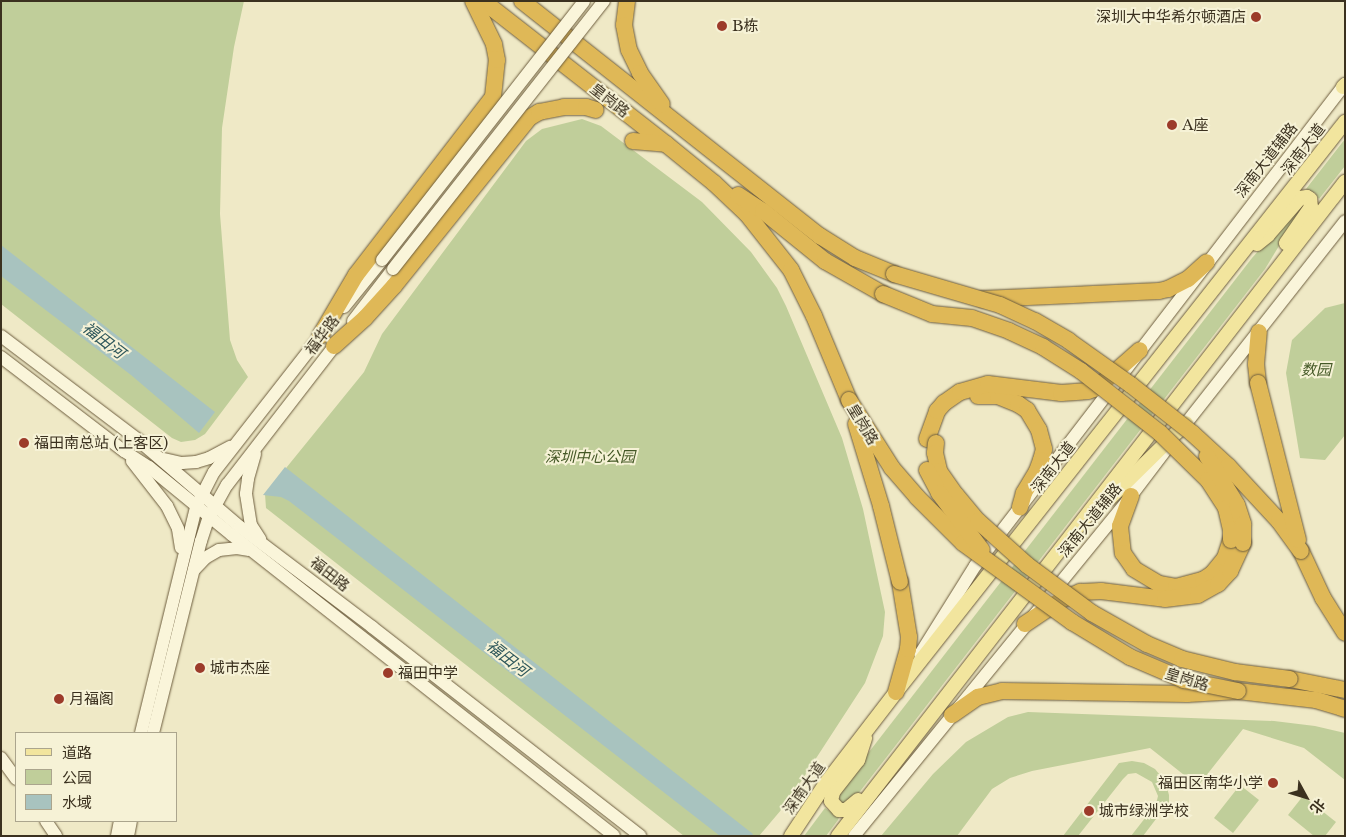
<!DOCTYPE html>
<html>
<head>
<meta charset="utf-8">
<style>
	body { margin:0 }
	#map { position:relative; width:1346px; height:837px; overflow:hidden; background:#efe9c6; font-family:"Libre Baskerville","Noto Sans SC",serif }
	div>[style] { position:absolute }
	.green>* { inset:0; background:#c0ce9a }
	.water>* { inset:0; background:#a8c3bf }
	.roads { filter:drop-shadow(0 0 1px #6d5d3e) drop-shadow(0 0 1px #6d5d3e) }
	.secondary>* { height:12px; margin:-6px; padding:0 6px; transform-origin:6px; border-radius:6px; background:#faf5da }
	.primary>* { height:14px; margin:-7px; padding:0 7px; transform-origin:7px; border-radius:7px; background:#f2e59e }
	.highway>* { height:16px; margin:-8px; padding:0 8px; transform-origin:8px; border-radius:8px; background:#dfb857 }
	.bridges { filter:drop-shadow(0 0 1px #6d5d3e) drop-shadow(0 0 1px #6d5d3e) }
	.secondary-bridge>* { height:12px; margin:-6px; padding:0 6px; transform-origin:6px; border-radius:6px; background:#faf5da }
	.highway-bridge>* { height:16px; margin:-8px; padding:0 8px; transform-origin:8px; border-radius:8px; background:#dfb857 }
	.dots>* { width:14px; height:14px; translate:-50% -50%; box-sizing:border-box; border:2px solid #f6f2d6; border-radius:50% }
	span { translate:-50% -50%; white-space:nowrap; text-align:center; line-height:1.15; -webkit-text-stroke:4px #f6f2d6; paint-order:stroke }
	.poi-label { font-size:15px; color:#3b311f }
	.right { translate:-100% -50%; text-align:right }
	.left { translate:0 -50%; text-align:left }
	.street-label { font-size:15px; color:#3b311f }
	.park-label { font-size:15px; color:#445826; font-style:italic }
	.water-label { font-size:16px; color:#2e575b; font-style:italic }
	.frame { position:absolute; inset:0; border:2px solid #3b311f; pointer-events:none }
	.legend { position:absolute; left:15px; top:732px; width:162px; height:90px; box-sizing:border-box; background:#f6f2d6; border:1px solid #aba58d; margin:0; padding:6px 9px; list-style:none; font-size:15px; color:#3b311f }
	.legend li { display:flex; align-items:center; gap:10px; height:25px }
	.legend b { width:25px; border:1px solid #aba58d }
	.north { position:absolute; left:1281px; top:772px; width:50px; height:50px; -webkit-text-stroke:4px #f6f2d6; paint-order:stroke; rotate:129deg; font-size:14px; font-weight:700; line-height:20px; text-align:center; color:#3b311f }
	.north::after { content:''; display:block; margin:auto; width:18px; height:22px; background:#3b311f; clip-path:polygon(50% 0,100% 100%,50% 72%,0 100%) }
</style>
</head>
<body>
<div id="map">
	<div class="green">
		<div style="clip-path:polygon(1px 1px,244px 1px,234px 47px,222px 128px,220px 214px,230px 340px,237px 360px,248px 377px,205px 434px,195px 440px,181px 442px,172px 438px,1px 304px)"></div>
		<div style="clip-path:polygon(582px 119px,601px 126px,702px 202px,751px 252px,777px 288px,786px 306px,842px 438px,863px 509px,885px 612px,883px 636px,865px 683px,787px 803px,759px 836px,684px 836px,266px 508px,265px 494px,364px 372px,382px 334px,526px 141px,542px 129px)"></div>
		<div style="clip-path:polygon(1345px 139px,1345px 166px,1319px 199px,1315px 193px,1306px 189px)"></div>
		<div style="clip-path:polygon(1305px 203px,1265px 269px,851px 803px,842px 804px,837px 797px,838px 792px,1252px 258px,1299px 205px)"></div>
		<div style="clip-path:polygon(1345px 303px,1345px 435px,1325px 460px,1300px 458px,1286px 373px,1292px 340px,1325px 308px)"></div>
		<div style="clip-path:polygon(1028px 712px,1274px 721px,1315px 726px,1345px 733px,1345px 780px,1304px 748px,1243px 729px,1198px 786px,1150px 748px,1032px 771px,1010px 778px,992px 789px,957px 836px,881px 836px,933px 774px,966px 742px,1008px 717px)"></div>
		<div style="clip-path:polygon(1132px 761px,1144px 763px,1155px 769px,1165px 781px,1169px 795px,1169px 802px,1143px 836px,1131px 836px,1156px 804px,1158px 796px,1152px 782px,1136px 773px,1128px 774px,1123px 779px,1078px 836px,1063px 836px,1119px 763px)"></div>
		<div style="clip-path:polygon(1240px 785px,1259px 800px,1233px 833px,1214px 818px)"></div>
		<div style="clip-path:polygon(1303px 796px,1336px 822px,1325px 836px,1314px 836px,1288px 815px)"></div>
		<div style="clip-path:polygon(825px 808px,839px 817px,838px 820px,826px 836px,804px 836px)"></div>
	</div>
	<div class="water">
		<div style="clip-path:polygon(1px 245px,215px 412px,199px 433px,131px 375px,1px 276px)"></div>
		<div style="clip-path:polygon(285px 467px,753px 834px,752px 836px,720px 836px,289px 501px,281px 497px,263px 495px)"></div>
	</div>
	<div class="roads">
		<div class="secondary">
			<div style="left:344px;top:307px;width:60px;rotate:-51deg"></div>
			<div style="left:353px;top:321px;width:66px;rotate:-52.4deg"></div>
			<div style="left:1px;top:336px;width:171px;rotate:37.1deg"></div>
			<div style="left:137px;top:439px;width:135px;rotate:40.5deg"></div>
			<div style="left:240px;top:527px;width:166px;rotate:37.1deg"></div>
			<div style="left:372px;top:627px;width:340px;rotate:37.9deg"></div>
			<div style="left:1px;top:357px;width:155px;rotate:37.4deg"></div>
			<div style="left:124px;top:451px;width:30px;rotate:33deg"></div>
			<div style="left:149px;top:467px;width:107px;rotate:39.3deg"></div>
			<div style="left:232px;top:535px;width:486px;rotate:38.2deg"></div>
			<div style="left:1180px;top:431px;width:267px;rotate:-51.8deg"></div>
			<div style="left:255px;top:454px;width:26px;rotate:106deg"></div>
			<div style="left:248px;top:479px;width:15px;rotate:98deg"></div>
			<div style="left:246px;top:494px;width:31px;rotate:81deg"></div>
			<div style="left:251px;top:525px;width:17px;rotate:57deg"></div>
			<div style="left:164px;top:459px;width:18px;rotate:13deg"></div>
			<div style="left:182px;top:463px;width:14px;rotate:-4deg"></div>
			<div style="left:196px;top:462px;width:14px;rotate:-17deg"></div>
			<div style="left:209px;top:458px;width:24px;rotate:-28deg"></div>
			<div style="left:132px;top:461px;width:57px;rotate:52.1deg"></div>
			<div style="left:167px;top:506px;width:25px;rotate:64deg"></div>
			<div style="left:178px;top:529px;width:19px;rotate:81deg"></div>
			<div style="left:194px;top:570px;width:16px;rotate:-47deg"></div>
			<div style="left:205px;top:558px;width:16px;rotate:-30deg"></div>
			<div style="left:219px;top:550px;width:18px;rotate:-6deg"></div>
			<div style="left:237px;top:548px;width:11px;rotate:10deg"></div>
			<div style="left:920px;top:654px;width:104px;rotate:-58deg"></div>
			<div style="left:975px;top:566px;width:608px;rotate:-52.49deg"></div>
			<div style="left:141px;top:733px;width:233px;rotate:-76.3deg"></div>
			<div style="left:196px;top:507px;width:39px;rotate:-63deg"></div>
			<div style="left:214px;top:472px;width:180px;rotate:-52deg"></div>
			<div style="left:153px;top:733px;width:198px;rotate:-76deg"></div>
			<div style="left:201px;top:541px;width:25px;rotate:-72deg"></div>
			<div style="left:209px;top:517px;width:37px;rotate:-61deg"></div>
			<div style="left:227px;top:485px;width:185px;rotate:-52.3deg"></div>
			<div style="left:1px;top:758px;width:26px;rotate:54deg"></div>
			<div style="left:46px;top:821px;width:18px;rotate:56deg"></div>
			<div style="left:117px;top:836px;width:15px;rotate:-79deg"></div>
			<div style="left:128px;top:836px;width:15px;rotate:-79deg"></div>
			<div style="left:854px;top:836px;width:439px;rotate:-50.8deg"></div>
			<div style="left:1131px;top:496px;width:61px;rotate:-52.9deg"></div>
		</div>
		<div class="primary">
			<div style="left:1343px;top:87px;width:3px;rotate:-45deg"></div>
			<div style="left:1257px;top:244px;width:14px;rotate:-39deg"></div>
			<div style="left:1268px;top:235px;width:49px;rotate:-49.1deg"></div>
			<div style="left:1300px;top:198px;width:7px;rotate:-8deg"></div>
			<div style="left:1307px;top:197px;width:4px;rotate:34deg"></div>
			<div style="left:1310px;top:199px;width:8px;rotate:83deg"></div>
			<div style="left:1311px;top:207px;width:44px;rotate:124.8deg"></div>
			<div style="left:1109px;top:499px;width:108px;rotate:-44.6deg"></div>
			<div style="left:858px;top:800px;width:16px;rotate:140deg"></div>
			<div style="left:846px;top:810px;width:7px;rotate:180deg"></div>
			<div style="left:839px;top:810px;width:12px;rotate:-132deg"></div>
			<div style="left:831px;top:801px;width:9px;rotate:-77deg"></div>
			<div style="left:833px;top:792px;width:41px;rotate:-52deg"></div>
			<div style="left:858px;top:760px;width:23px;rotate:-72deg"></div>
			<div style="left:791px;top:836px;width:64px;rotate:-56.6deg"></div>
			<div style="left:826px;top:783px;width:115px;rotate:-52.4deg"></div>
			<div style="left:896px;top:692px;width:726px;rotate:-51.77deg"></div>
			<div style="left:838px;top:836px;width:828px;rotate:-52.22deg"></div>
		</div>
		<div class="highway">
			<div style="left:483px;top:1px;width:232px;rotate:38deg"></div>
			<div style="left:666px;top:144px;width:62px;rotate:39.1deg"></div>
			<div style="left:714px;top:183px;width:45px;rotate:43.2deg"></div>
			<div style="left:747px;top:214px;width:71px;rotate:51.8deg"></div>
			<div style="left:791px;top:270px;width:51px;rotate:63.4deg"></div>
			<div style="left:814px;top:316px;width:91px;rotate:67.4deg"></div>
			<div style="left:522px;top:1px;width:380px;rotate:38.3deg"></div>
			<div style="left:820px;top:236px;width:41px;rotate:32.2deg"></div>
			<div style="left:855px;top:258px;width:42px;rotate:22.3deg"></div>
			<div style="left:627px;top:1px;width:24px;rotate:97deg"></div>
			<div style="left:624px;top:25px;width:25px;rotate:79deg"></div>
			<div style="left:629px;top:50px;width:25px;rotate:64deg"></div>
			<div style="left:640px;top:73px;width:38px;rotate:55deg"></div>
			<div style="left:633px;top:141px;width:33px;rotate:5deg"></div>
			<div style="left:738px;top:195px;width:30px;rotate:33deg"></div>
			<div style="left:763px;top:211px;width:80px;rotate:38.9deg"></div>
			<div style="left:825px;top:261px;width:67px;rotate:29.6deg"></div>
			<div style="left:983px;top:299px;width:176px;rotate:-2.6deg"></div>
			<div style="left:1159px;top:291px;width:9px;rotate:-13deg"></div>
			<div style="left:1168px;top:289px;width:22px;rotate:-27deg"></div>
			<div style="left:1188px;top:279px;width:25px;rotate:-42deg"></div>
			<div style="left:320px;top:336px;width:71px;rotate:-59.5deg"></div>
			<div style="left:356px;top:275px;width:225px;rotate:-52.4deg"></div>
			<div style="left:493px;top:97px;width:37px;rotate:-84deg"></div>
			<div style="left:497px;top:60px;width:16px;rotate:-101deg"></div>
			<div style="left:494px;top:44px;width:48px;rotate:-116deg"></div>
			<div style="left:334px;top:346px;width:42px;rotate:-42.1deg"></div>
			<div style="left:365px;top:318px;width:43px;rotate:-47.8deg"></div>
			<div style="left:394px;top:286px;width:216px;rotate:-51.2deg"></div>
			<div style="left:529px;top:118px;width:12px;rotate:-31deg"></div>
			<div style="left:539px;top:112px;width:25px;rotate:-11deg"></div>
			<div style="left:564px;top:107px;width:22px"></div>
			<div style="left:586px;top:107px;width:10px;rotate:17deg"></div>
			<div style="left:1258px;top:383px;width:19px;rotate:-96deg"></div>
			<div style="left:1256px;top:364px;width:32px;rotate:-85deg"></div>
			<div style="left:978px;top:396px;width:20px"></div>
			<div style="left:998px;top:396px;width:22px;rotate:22deg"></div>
			<div style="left:1018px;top:404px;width:11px;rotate:34deg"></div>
			<div style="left:1027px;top:410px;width:23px;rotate:59deg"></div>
			<div style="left:1039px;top:430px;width:20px;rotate:75deg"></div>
			<div style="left:1044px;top:449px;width:11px;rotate:105deg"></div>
			<div style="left:1041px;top:460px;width:12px;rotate:110deg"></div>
			<div style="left:1037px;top:471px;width:26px;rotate:121deg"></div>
			<div style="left:1024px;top:493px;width:15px;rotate:106deg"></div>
			<div style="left:927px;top:439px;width:30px;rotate:-70deg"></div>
			<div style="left:937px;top:411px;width:11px;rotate:-49deg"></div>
			<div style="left:944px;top:403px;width:19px;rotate:-35deg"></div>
			<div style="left:960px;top:392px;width:29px;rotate:-16deg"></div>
			<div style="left:988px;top:384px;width:74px;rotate:7deg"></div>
			<div style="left:1061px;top:393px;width:27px;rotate:-4deg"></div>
			<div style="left:1088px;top:391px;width:9px;rotate:-18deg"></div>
			<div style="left:1097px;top:388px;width:57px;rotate:-41.5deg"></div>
			<div style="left:1131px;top:496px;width:32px;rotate:110deg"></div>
			<div style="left:1120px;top:526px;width:27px;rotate:84deg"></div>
			<div style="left:1123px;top:553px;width:19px;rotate:55deg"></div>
			<div style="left:1134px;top:569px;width:29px;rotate:31deg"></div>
			<div style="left:1159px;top:584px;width:17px;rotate:10deg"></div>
			<div style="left:1176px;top:587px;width:28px;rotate:-15deg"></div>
			<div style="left:1203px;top:580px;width:11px;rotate:-34deg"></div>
			<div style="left:1212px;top:574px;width:21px;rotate:-51deg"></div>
			<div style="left:1225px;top:558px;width:19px;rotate:-72deg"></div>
			<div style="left:1301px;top:551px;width:52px;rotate:64.9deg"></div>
			<div style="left:1323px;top:598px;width:41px;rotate:57.8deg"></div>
			<div style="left:1025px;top:624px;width:43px;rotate:-33.7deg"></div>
			<div style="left:1061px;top:600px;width:21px;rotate:-23deg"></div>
			<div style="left:1080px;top:592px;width:21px;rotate:-3deg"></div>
			<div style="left:1101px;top:591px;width:64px;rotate:7.1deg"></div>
			<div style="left:1165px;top:599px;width:33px;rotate:-7deg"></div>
			<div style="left:1198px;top:595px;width:23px;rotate:-29deg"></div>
			<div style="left:1218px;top:584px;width:18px;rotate:-47deg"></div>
			<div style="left:1230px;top:571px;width:31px;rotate:-65deg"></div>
			<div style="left:1290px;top:679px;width:56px;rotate:11.3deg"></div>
			<div style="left:896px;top:692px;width:45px;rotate:-74.4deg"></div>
			<div style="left:908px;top:649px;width:12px;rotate:-85deg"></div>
			<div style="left:909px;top:637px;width:56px;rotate:-99.3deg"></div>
			<div style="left:952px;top:715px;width:32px;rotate:-35deg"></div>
			<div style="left:978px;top:697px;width:25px;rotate:-14deg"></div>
			<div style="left:1002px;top:691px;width:185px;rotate:0.9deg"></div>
			<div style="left:1187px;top:694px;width:51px;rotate:-3.4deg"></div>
			<div style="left:1238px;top:691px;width:79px;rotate:6.6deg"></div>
			<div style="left:1316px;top:700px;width:30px;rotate:17deg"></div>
		</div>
	</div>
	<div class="bridges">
		<div class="secondary-bridge">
			<div style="left:382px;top:260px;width:328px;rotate:-52deg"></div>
			<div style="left:393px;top:269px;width:341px;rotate:-51.8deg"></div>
		</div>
		<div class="highway-bridge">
			<div style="left:894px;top:274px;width:110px;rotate:16.3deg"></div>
			<div style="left:1000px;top:305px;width:38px;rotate:25deg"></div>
			<div style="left:1035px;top:321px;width:39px;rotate:30deg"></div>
			<div style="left:1069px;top:341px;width:76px;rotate:35.4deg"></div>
			<div style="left:1131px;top:385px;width:78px;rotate:38.2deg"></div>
			<div style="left:1192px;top:433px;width:49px;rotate:42.5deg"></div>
			<div style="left:1228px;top:466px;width:75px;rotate:47.2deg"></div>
			<div style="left:1279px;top:521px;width:37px;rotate:54deg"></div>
			<div style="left:883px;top:294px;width:53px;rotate:22.2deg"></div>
			<div style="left:932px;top:314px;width:40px;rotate:5.7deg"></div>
			<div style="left:972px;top:318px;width:39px;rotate:19deg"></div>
			<div style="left:1009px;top:331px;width:38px;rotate:25deg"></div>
			<div style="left:1043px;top:347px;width:45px;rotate:32.3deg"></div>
			<div style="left:1081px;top:371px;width:100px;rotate:38.1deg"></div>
			<div style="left:1160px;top:433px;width:67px;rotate:44.4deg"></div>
			<div style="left:1208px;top:480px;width:33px;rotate:57deg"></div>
			<div style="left:1226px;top:508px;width:22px;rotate:77deg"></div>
			<div style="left:1231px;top:529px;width:11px;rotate:90deg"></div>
			<div style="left:1258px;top:383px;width:162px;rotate:75.7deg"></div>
			<div style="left:849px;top:400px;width:80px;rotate:57.7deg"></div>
			<div style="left:892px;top:468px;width:38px;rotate:49deg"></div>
			<div style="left:917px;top:497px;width:65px;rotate:45deg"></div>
			<div style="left:963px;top:543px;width:135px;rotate:35.9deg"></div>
			<div style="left:1072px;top:622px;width:68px;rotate:31.1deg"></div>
			<div style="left:1130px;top:657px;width:59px;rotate:23.1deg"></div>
			<div style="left:1184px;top:680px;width:55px;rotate:11.5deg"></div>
			<div style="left:856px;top:424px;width:86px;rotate:73deg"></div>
			<div style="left:881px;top:506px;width:78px;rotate:76deg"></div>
			<div style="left:936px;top:443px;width:10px;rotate:96deg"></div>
			<div style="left:935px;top:453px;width:18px;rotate:77deg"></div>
			<div style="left:939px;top:471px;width:29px;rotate:55deg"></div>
			<div style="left:956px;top:495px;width:34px;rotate:50deg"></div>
			<div style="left:978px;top:521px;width:66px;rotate:41.9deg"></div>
			<div style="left:1027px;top:565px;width:81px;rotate:36.4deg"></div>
			<div style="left:1092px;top:613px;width:63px;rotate:29.4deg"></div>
			<div style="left:1147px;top:644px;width:38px;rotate:23deg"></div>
			<div style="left:1182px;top:659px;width:55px;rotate:13.8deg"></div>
			<div style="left:1235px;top:672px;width:55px;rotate:7.3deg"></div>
			<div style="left:1207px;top:456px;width:57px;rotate:58.5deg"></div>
			<div style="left:1237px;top:505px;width:20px;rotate:72deg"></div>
			<div style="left:1243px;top:524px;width:19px;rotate:90deg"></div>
			<div style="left:927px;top:470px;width:26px;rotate:62deg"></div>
			<div style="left:939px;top:493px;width:71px;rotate:53deg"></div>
		</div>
	</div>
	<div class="dots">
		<div style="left:1256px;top:17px;background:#9c3b2a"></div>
		<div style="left:722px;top:26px;background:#9c3b2a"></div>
		<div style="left:1172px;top:125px;background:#9c3b2a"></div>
		<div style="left:24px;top:443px;background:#9c3b2a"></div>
		<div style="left:200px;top:668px;background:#9c3b2a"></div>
		<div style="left:388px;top:673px;background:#9c3b2a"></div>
		<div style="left:59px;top:699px;background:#9c3b2a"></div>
		<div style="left:1273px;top:783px;background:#9c3b2a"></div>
		<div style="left:1089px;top:811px;background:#9c3b2a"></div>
	</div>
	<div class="poi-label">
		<span class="right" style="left:1246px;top:17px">深圳大中华希尔顿酒店</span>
		<span class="left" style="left:732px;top:26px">B栋</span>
		<span class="left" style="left:1182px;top:125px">A座</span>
		<span class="left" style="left:34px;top:443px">福田南总站 (上客区)</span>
		<span class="left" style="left:210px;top:668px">城市杰座</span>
		<span class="left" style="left:398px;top:673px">福田中学</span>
		<span class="left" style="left:69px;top:699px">月福阁</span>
		<span class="right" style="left:1263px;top:783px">福田区南华小学</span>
		<span class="left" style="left:1099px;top:811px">城市绿洲学校</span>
	</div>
	<div class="street-label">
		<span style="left:610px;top:100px;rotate:38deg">皇岗路</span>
		<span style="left:1303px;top:149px;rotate:-52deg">深南大道</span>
		<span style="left:1266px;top:160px;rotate:-52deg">深南大道辅路</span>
		<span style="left:322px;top:335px;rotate:-53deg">福华路</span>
		<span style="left:863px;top:424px;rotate:59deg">皇岗路</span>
		<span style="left:1053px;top:467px;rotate:-52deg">深南大道</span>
		<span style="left:1090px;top:520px;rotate:-51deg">深南大道辅路</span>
		<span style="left:330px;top:574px;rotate:38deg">福田路</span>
		<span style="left:1187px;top:679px;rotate:17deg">皇岗路</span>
		<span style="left:804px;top:788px;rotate:-55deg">深南大道</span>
	</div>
	<div class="park-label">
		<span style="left:1316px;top:370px">数园</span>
		<span style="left:590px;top:457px">深圳中心公园</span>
	</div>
	<div class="water-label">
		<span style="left:104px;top:340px;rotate:38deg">福田河</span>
		<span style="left:508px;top:658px;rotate:38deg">福田河</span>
	</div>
	<div class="frame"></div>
	<ul class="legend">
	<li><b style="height:6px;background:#f2e59e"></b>道路</li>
	<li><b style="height:14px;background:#c0ce9a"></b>公园</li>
	<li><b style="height:14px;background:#a8c3bf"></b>水域</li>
	</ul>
	<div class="north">北</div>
</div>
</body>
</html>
